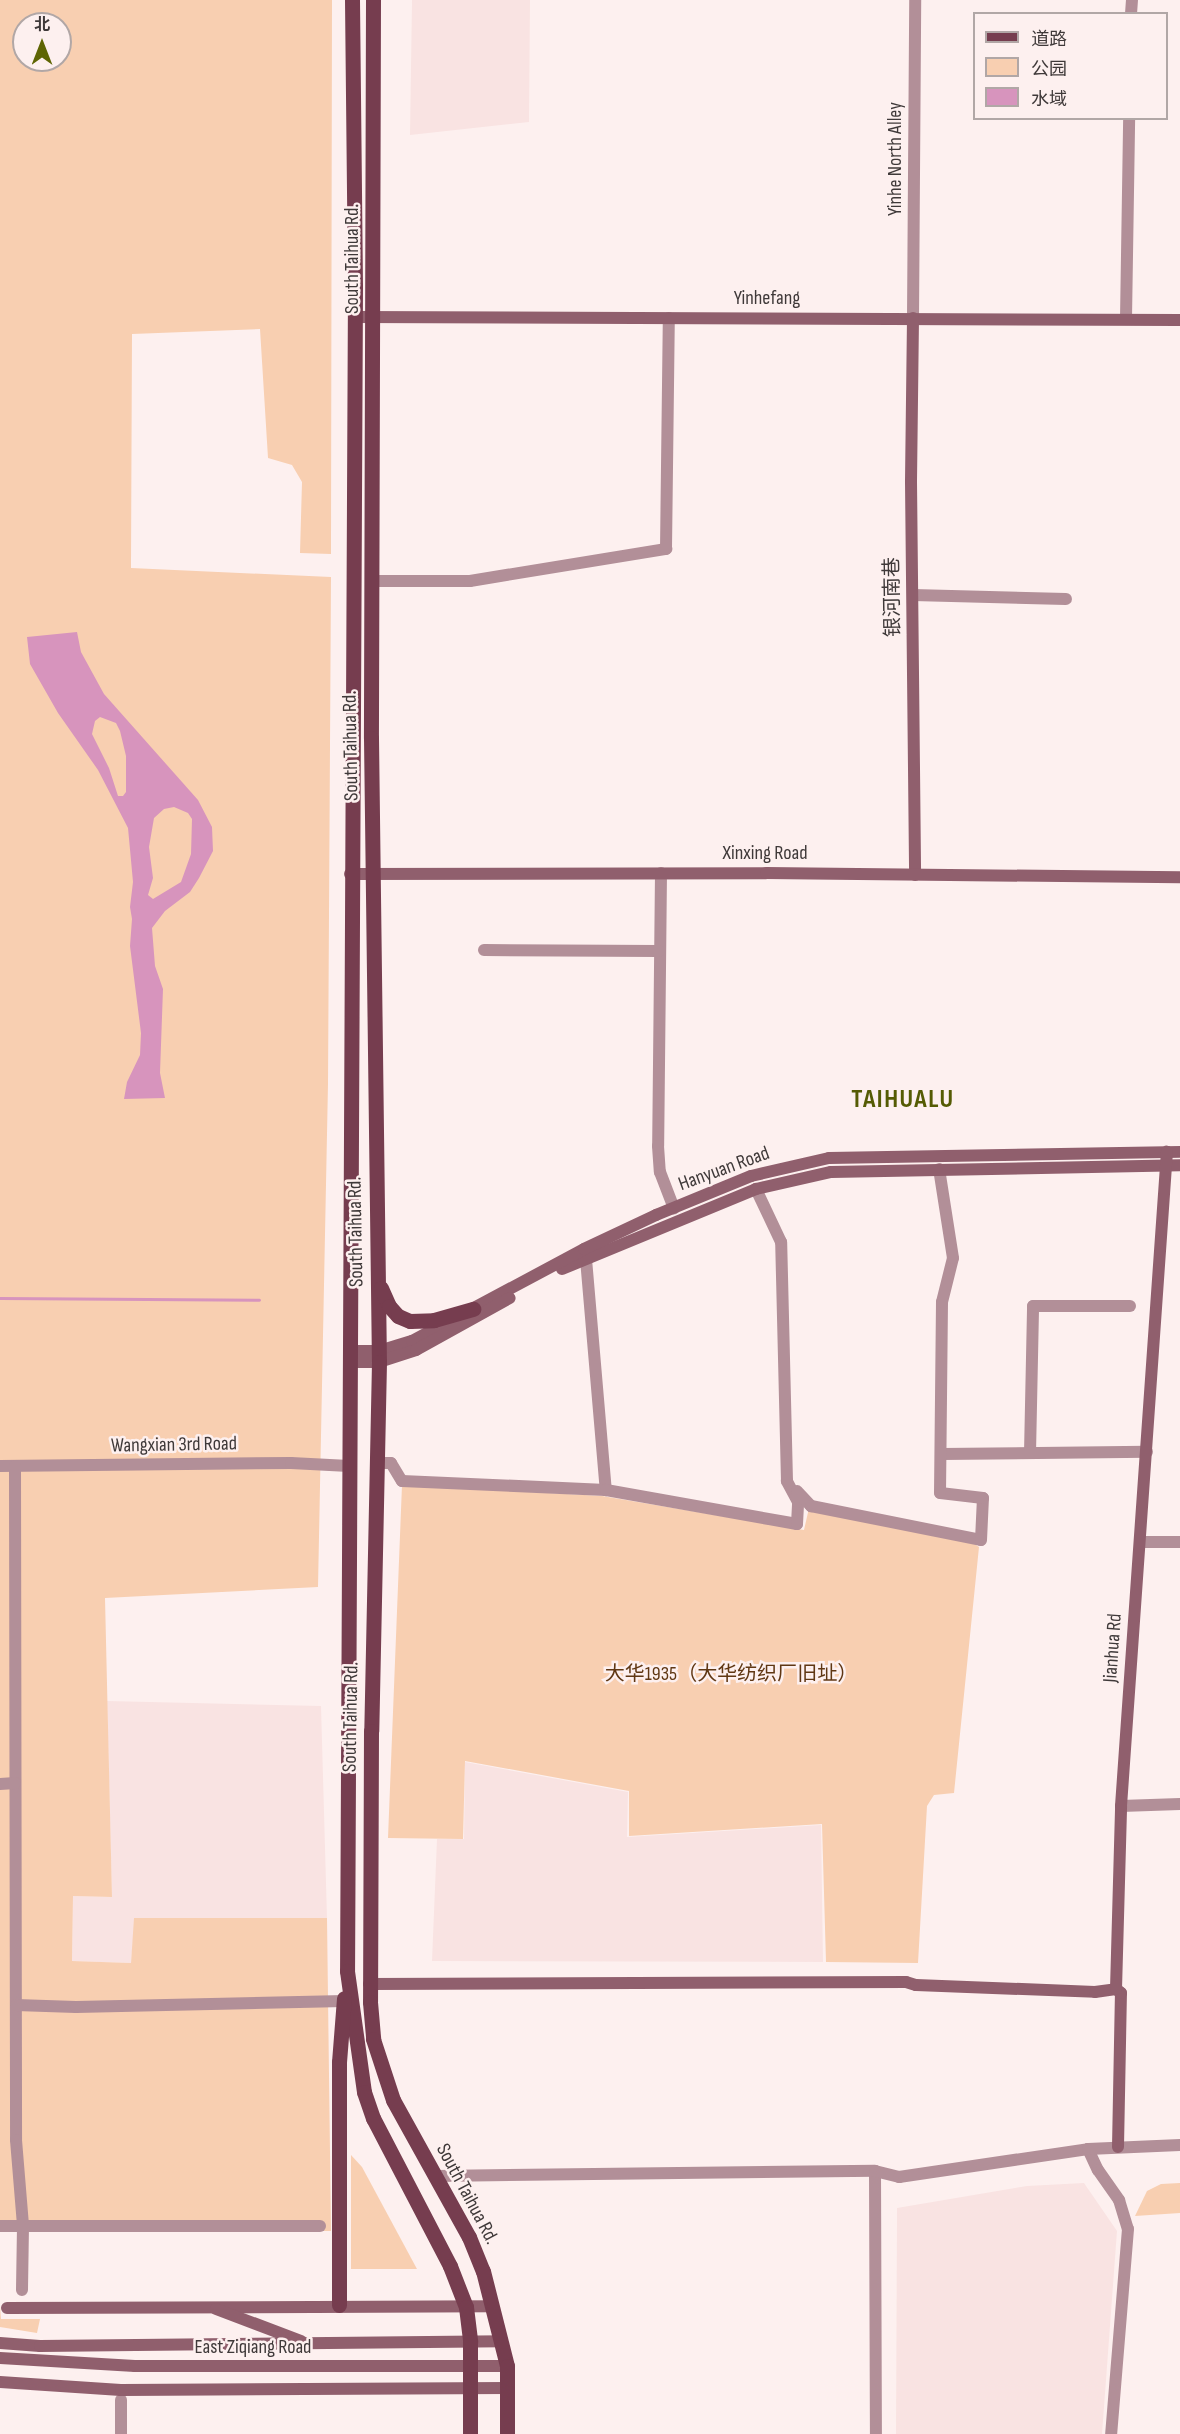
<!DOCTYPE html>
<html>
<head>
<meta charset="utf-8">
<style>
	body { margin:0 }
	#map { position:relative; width:1180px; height:2434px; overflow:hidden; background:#fdf0ef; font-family:"Sofia Sans Condensed","Noto Sans SC",sans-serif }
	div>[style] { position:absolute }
	.built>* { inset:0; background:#f9e3e2 }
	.green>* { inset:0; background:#f8cfb1 }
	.water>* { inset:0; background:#d794bd }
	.stream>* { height:3px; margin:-1.5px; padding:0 1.5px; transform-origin:1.5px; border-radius:1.5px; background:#d794bd }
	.street>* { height:12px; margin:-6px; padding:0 6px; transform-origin:6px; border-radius:6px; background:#b28f98 }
	.secondary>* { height:12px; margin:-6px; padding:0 6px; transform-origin:6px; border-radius:6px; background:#905f6d }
	.primary>* { height:15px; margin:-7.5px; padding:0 7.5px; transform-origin:7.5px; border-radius:7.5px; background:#763d4f }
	span { translate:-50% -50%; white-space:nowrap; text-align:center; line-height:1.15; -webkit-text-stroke:5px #fdf0ef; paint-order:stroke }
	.street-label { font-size:20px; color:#3f3939 }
	.park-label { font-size:20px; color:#603713 }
	.district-label { font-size:26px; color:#555b04; font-weight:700; letter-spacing:1.5px }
	.legend { position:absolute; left:973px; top:12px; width:195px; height:108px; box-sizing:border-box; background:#fdf0ef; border:2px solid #b1a7a6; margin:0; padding:8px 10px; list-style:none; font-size:18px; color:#3f3939 }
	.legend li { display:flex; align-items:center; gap:12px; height:30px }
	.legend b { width:30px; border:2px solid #b1a7a6 }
	.north { position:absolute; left:12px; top:12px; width:60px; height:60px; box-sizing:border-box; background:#fdf0ef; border:2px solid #b1a7a6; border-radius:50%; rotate:0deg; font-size:16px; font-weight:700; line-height:24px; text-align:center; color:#3f3939 }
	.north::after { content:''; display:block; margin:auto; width:21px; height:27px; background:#5e6503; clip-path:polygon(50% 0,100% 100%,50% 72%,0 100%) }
</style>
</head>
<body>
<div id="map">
	<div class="built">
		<div style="clip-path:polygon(412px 0,530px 0,529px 122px,410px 135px)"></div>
		<div style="clip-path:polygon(107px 1701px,321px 1706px,327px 1918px,135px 1918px,131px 1963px,72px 1961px,73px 1896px,112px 1897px)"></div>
		<div style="clip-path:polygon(465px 1762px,628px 1792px,627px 1837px,821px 1825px,823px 1962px,432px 1961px,437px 1839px,464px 1839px)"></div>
		<div style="clip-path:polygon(1084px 2183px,1117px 2231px,1102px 2434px,896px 2434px,897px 2208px,1027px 2186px)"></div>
	</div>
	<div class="green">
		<div style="clip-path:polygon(evenodd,0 0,332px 0,331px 554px,300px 553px,302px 482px,292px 465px,268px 458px,260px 329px,132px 334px,131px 568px,331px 577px,328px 1084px,318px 1587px,105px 1598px,112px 1897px,73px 1896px,72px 1961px,131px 1963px,134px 1918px,327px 1918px,331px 2231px,0 2230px,0 0,24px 24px,60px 24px,60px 60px,24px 60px,24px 24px)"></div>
		<div style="clip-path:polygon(402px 1485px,602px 1496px,804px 1530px,809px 1508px,967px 1539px,979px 1547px,954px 1793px,934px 1795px,927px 1806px,918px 1963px,826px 1962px,822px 1824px,629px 1836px,629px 1791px,465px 1761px,463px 1839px,388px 1838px)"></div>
		<div style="clip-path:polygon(351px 2155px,362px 2167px,417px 2269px,351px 2269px)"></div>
		<div style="clip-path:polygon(1180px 2183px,1180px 2213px,1135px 2216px,1147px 2191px,1161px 2184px)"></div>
		<div style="clip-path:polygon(0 2306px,1px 2319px,40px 2319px,37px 2333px,0 2327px)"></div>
	</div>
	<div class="water">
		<div style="clip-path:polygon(evenodd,77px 632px,81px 652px,104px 694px,198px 800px,212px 827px,213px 851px,199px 878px,190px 892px,165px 911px,152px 928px,155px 966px,163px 989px,160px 1073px,165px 1098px,124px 1099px,127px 1082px,140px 1055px,141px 1033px,130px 946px,132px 919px,130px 907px,133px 882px,128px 828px,98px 770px,58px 713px,30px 664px,27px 637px,77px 632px,100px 717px,116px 723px,120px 731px,126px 756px,126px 792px,123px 796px,118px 796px,109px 768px,92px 734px,95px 721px,100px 717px,77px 632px,174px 807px,188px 813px,192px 819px,191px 854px,181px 882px,153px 899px,148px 895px,153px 878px,149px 847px,154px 818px,164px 809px,174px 807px)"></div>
	</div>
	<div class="stream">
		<div style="left:0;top:1298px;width:259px;rotate:0.4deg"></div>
	</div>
	<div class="street">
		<div style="left:1131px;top:14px;width:14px;rotate:-86deg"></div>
		<div style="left:913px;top:318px;width:318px;rotate:-89.6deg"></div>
		<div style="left:1126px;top:319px;width:201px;rotate:-89.1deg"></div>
		<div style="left:371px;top:581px;width:99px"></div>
		<div style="left:470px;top:581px;width:199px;rotate:-9.3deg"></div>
		<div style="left:666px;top:549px;width:231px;rotate:-89.3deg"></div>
		<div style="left:913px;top:595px;width:153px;rotate:1.5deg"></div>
		<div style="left:661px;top:873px;width:273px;rotate:90.6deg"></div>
		<div style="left:658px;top:1146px;width:26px;rotate:86deg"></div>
		<div style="left:660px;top:1172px;width:39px;rotate:69deg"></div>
		<div style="left:484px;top:950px;width:175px;rotate:0.3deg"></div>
		<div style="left:586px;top:1259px;width:232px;rotate:85.1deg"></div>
		<div style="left:1030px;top:1453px;width:147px;rotate:-88.8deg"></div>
		<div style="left:1033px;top:1306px;width:97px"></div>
		<div style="left:942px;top:1454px;width:205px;rotate:-0.6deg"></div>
		<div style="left:376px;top:1463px;width:15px"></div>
		<div style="left:391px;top:1463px;width:21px;rotate:59deg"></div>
		<div style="left:402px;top:1481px;width:204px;rotate:2.5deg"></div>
		<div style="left:606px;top:1490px;width:194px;rotate:10.1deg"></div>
		<div style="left:797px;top:1524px;width:22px;rotate:-87deg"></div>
		<div style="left:798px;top:1502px;width:24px;rotate:-118deg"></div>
		<div style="left:787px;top:1481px;width:239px;rotate:-91.4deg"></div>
		<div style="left:781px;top:1242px;width:59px;rotate:-115.3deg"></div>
		<div style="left:0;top:1466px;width:291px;rotate:-0.6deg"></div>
		<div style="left:291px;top:1463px;width:58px;rotate:3deg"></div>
		<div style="left:15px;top:1466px;width:674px;rotate:89.91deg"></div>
		<div style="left:16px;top:2140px;width:86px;rotate:85.3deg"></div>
		<div style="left:23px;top:2226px;width:64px;rotate:90.9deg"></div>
		<div style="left:797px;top:1491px;width:21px;rotate:47deg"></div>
		<div style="left:811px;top:1506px;width:173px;rotate:11.3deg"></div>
		<div style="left:981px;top:1540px;width:42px;rotate:-87.3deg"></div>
		<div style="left:983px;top:1498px;width:43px;rotate:-173.4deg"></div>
		<div style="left:940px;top:1493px;width:191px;rotate:-89.4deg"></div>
		<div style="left:942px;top:1302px;width:45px;rotate:-76deg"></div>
		<div style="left:953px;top:1258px;width:90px;rotate:-98.9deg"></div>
		<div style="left:1140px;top:1542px;width:40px"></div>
		<div style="left:0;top:1784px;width:15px;rotate:-4deg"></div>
		<div style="left:1121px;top:1806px;width:59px;rotate:-1.9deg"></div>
		<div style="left:16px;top:2005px;width:60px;rotate:1.9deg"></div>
		<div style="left:76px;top:2007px;width:268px;rotate:-1.3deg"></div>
		<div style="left:1088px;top:2149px;width:23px;rotate:65deg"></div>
		<div style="left:1098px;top:2170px;width:37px;rotate:55deg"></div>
		<div style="left:1119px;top:2200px;width:30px;rotate:73deg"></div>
		<div style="left:1128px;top:2229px;width:206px;rotate:94.7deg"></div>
		<div style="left:875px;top:2171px;width:263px;rotate:89.8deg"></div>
		<div style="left:436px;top:2176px;width:439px;rotate:-0.7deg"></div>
		<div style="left:875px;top:2171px;width:25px;rotate:14deg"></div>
		<div style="left:899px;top:2177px;width:191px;rotate:-8.4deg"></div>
		<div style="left:1088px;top:2149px;width:92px;rotate:-2.5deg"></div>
		<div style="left:0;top:2226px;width:320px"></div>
		<div style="left:121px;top:2400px;width:34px;rotate:90deg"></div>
	</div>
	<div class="secondary">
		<div style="left:354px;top:317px;width:826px;rotate:0.21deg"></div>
		<div style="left:913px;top:318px;width:164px;rotate:90.7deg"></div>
		<div style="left:911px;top:482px;width:393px;rotate:89.4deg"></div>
		<div style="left:350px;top:874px;width:416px;rotate:-0.1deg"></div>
		<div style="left:766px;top:873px;width:414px;rotate:0.6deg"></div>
		<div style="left:562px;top:1269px;width:210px;rotate:-22.4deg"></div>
		<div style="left:756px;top:1189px;width:77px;rotate:-12.8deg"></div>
		<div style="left:831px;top:1172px;width:349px;rotate:-1.1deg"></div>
		<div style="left:350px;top:1351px;width:29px"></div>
		<div style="left:379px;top:1351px;width:34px;rotate:-17deg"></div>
		<div style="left:412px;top:1341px;width:195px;rotate:-28.1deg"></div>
		<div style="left:584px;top:1249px;width:80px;rotate:-25.3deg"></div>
		<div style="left:656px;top:1215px;width:103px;rotate:-22.3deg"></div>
		<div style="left:751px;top:1176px;width:80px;rotate:-13deg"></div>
		<div style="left:829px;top:1158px;width:351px;rotate:-1deg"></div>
		<div style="left:350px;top:1362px;width:29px"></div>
		<div style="left:379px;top:1362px;width:39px;rotate:-18deg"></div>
		<div style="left:416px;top:1350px;width:107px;rotate:-29deg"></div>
		<div style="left:369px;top:1984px;width:537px;rotate:-0.21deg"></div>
		<div style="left:906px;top:1982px;width:10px;rotate:17deg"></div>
		<div style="left:916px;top:1985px;width:179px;rotate:2.2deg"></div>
		<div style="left:1095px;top:1992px;width:21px;rotate:-8deg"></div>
		<div style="left:1118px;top:2147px;width:154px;rotate:-88.9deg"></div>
		<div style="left:1121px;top:1993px;width:6px;rotate:-141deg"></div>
		<div style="left:1116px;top:1989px;width:183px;rotate:-88.4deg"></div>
		<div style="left:1121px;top:1806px;width:656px;rotate:-85.98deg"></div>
		<div style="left:7px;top:2308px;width:485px;rotate:-0.2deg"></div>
		<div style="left:216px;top:2309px;width:91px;rotate:20.6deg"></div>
		<div style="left:0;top:2343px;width:40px;rotate:4.3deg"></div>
		<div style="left:40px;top:2346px;width:462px;rotate:-0.6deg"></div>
		<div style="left:0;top:2358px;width:135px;rotate:3.4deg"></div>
		<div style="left:135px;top:2366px;width:372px"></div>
		<div style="left:0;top:2382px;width:121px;rotate:3.8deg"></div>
		<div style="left:121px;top:2390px;width:387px;rotate:-0.3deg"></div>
	</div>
	<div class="primary">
		<div style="left:352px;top:0;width:286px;rotate:89.4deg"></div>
		<div style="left:355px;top:286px;width:1685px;rotate:90.27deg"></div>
		<div style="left:347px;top:1971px;width:122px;rotate:82deg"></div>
		<div style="left:364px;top:2092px;width:28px;rotate:71deg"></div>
		<div style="left:373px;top:2118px;width:167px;rotate:62.5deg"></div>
		<div style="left:450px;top:2266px;width:44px;rotate:68.7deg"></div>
		<div style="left:466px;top:2307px;width:35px;rotate:83deg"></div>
		<div style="left:470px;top:2342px;width:92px;rotate:90deg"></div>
		<div style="left:373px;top:0;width:738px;rotate:90.16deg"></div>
		<div style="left:371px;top:738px;width:624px;rotate:89.27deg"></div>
		<div style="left:379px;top:1362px;width:369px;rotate:91.2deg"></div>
		<div style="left:371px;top:1731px;width:271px;rotate:90.2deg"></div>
		<div style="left:370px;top:2002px;width:37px;rotate:85deg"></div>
		<div style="left:373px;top:2039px;width:64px;rotate:71.8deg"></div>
		<div style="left:393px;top:2100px;width:157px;rotate:61deg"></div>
		<div style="left:469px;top:2237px;width:37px;rotate:68deg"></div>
		<div style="left:483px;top:2271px;width:98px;rotate:75.8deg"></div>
		<div style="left:507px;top:2366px;width:68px;rotate:90deg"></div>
		<div style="left:381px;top:1288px;width:20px;rotate:66deg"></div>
		<div style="left:389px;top:1306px;width:13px;rotate:48deg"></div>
		<div style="left:398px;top:1316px;width:13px;rotate:23deg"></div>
		<div style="left:410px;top:1321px;width:24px;rotate:-2deg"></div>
		<div style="left:434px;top:1320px;width:41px;rotate:-15.8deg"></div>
		<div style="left:339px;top:2305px;width:243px;rotate:-90deg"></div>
		<div style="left:339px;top:2062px;width:64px;rotate:-85.5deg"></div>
	</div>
	<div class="street-label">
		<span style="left:895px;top:159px;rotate:-90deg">Yinhe North Alley</span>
		<span style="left:352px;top:259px;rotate:-90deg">South Taihua Rd.</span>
		<span style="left:767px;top:298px">Yinhefang</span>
		<span style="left:893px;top:597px;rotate:-91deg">银河南巷</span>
		<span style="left:351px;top:746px;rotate:-91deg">South Taihua Rd.</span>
		<span style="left:765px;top:853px">Xinxing Road</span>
		<span style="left:724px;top:1169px;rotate:-20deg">Hanyuan Road</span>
		<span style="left:356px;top:1232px;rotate:-91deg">South Taihua Rd.</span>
		<span style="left:174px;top:1445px;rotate:-1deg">Wangxian 3rd Road</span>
		<span style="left:1113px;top:1648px;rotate:-86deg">Jianhua Rd</span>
		<span style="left:351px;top:1717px;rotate:-89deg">South Taihua Rd.</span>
		<span style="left:467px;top:2194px;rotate:62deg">South Taihua Rd.</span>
		<span style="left:253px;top:2347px">East Ziqiang Road</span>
	</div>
	<div class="park-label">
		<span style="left:731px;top:1674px">大华1935（大华纺织厂旧址）</span>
	</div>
	<div class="district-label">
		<span style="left:903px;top:1100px">TAIHUALU</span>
	</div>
	<ul class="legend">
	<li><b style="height:8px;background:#763d4f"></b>道路</li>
	<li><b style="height:16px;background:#f8cfb1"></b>公园</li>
	<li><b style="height:16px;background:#d794bd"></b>水域</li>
	</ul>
	<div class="north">北</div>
</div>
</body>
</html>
